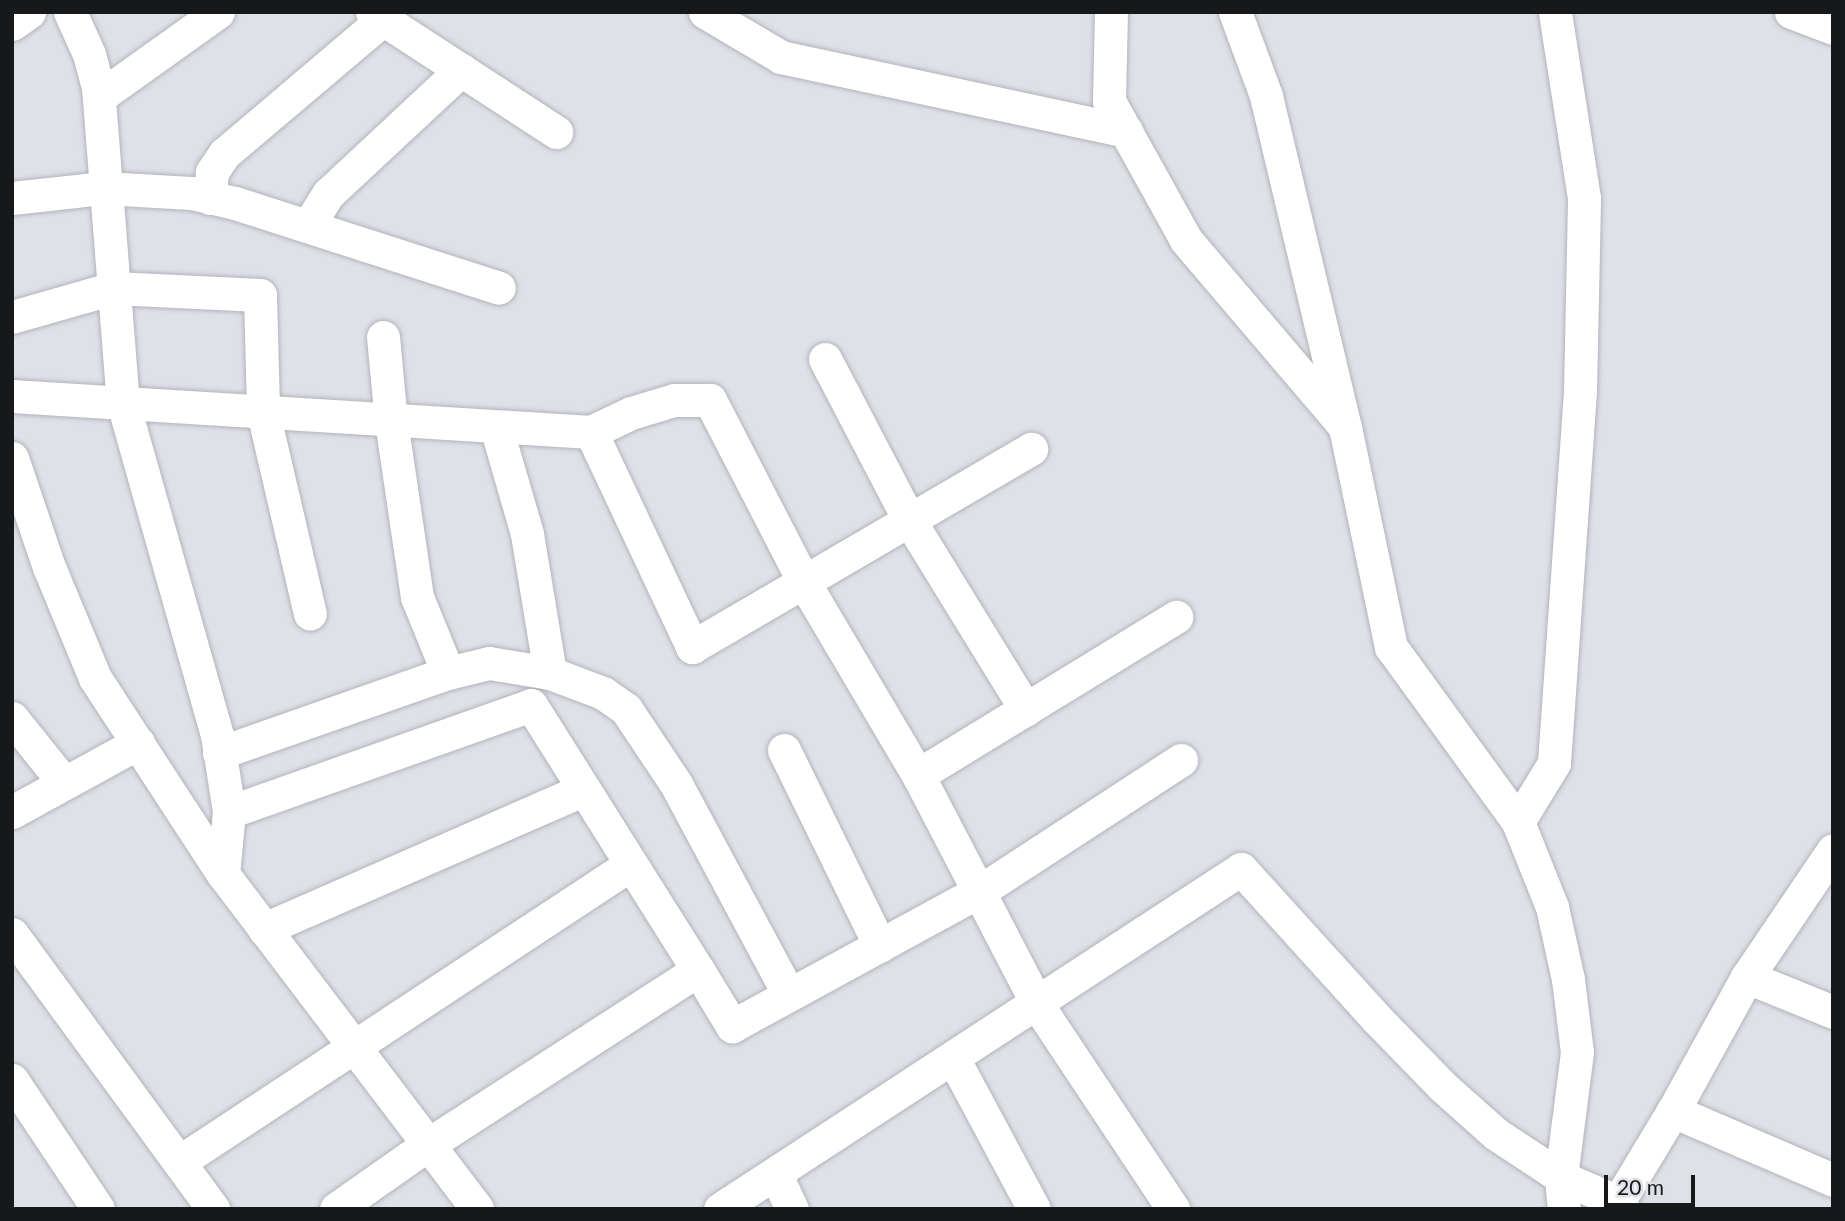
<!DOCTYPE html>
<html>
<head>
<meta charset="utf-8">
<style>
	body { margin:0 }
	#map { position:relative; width:1845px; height:1221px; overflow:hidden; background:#dfe0e8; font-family:Lato,sans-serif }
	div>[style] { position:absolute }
	.roads { filter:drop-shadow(0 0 2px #b2b3bb) drop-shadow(0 0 2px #b2b3bb) }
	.minor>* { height:33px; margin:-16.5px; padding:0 16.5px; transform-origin:16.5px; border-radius:16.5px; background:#fff }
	span { translate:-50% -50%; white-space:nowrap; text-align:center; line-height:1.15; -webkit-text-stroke:5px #dfe0e8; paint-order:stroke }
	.frame { position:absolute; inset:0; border:14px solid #17181a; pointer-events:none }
	.scale { position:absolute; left:1604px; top:1175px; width:91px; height:32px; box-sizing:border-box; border:4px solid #17181a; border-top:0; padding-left:9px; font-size:21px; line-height:24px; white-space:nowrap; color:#17181a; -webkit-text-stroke:5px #dfe0e8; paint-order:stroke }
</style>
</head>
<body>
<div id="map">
	<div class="roads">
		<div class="minor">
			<div style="left:70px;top:12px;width:46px;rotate:65.7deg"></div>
			<div style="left:89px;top:54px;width:34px;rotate:75deg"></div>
			<div style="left:98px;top:87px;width:317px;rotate:85.5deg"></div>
			<div style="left:123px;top:403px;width:345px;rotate:74.2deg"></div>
			<div style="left:217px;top:735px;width:78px;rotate:81.1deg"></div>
			<div style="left:229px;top:812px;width:62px;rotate:95.5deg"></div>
			<div style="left:372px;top:12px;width:220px;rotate:33.1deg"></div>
			<div style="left:705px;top:12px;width:88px;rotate:30.6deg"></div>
			<div style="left:781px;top:57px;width:353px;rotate:12.1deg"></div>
			<div style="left:1111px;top:12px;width:89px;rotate:91.3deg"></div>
			<div style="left:1109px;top:101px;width:159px;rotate:61deg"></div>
			<div style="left:1186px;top:240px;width:240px;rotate:49.6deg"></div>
			<div style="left:1235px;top:12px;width:90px;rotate:69.7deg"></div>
			<div style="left:1266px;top:96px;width:340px;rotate:76.6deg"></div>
			<div style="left:1345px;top:427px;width:225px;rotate:78.2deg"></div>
			<div style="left:1391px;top:647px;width:216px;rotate:54deg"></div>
			<div style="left:1518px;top:822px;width:92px;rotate:68.2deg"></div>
			<div style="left:1552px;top:907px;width:74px;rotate:77.5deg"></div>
			<div style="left:1568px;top:979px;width:74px;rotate:83deg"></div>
			<div style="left:1577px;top:1052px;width:126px;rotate:97.3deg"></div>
			<div style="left:1561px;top:1177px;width:32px;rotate:85deg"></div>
			<div style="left:1791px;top:12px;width:45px;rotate:20.9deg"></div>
			<div style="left:12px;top:24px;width:21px;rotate:-35deg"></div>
			<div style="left:99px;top:97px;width:146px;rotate:-35.5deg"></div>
			<div style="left:12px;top:198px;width:93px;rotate:-6.2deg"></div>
			<div style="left:104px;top:188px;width:87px;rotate:3.3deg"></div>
			<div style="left:191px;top:193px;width:45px;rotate:12.8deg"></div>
			<div style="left:235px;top:203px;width:277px;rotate:17.8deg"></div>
			<div style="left:210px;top:198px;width:26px;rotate:-86deg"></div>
			<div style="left:212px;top:172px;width:22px;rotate:-56deg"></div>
			<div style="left:224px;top:154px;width:209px;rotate:-40.3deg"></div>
			<div style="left:308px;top:226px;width:38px;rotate:-58deg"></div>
			<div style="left:328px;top:194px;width:182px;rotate:-43deg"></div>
			<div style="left:12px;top:317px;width:105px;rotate:-16deg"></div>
			<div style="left:113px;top:288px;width:147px;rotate:2.7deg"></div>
			<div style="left:260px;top:295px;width:117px;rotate:88.5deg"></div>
			<div style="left:263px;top:412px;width:207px;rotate:76.9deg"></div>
			<div style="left:383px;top:337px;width:84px;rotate:84.6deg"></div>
			<div style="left:391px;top:421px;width:178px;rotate:81.6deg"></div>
			<div style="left:417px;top:597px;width:82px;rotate:67.8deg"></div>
			<div style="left:825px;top:359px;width:179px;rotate:62.4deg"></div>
			<div style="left:908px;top:518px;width:225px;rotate:58.4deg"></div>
			<div style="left:12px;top:396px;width:580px;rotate:3.56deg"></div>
			<div style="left:591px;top:432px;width:44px;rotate:-25.4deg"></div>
			<div style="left:631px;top:413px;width:45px;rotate:-16.8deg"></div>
			<div style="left:674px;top:400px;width:36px"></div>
			<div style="left:710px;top:400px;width:207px;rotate:62.7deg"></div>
			<div style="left:805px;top:584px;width:222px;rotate:59.4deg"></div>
			<div style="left:918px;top:775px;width:258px;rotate:62.5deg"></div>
			<div style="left:1037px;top:1004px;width:246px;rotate:56.4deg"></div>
			<div style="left:496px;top:427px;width:111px;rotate:73.8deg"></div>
			<div style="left:527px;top:534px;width:141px;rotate:80.6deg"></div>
			<div style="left:591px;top:432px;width:238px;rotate:64.8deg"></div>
			<div style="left:692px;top:647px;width:393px;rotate:-30.3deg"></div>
			<div style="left:12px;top:458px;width:115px;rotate:71.3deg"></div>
			<div style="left:49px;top:567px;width:120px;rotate:67.5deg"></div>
			<div style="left:95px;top:678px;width:234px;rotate:56.9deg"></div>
			<div style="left:223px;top:874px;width:420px;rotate:52.8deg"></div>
			<div style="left:12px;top:718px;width:83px;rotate:51.3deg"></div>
			<div style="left:784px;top:750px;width:218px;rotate:63.9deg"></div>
			<div style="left:219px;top:753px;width:243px;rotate:-19.3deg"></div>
			<div style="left:448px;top:673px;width:42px;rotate:-13.7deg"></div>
			<div style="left:489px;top:663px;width:62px;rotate:9.3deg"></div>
			<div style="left:550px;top:673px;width:57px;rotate:20.7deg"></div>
			<div style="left:603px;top:693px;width:28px;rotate:35deg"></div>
			<div style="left:626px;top:709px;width:90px;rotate:56.3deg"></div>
			<div style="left:676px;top:784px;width:239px;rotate:61.8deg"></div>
			<div style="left:918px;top:775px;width:303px;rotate:-31.5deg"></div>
			<div style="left:12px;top:812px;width:144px;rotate:-28.7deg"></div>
			<div style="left:229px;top:812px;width:320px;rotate:-19.5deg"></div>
			<div style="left:531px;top:705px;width:313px;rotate:57.8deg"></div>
			<div style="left:698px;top:970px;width:323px;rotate:147.1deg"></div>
			<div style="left:427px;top:1145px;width:111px;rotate:144.9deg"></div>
			<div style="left:1518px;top:822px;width:69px;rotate:-58.6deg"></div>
			<div style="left:1554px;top:763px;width:372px;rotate:-86deg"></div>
			<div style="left:1580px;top:392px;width:194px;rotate:-88.8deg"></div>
			<div style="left:1584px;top:198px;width:188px;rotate:-98.9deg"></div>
			<div style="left:264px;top:929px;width:349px;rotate:-23.6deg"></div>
			<div style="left:12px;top:934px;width:341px;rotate:53.8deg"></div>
			<div style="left:698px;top:970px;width:66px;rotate:58.7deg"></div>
			<div style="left:732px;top:1026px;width:282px;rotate:-28.6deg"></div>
			<div style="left:980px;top:891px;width:240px;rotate:-33.1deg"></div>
			<div style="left:1747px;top:977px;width:93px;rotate:22.1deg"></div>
			<div style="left:953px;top:1058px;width:171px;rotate:61.8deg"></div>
			<div style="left:12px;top:1080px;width:155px;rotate:56.3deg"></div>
			<div style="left:1673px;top:1111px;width:174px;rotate:23.3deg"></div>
			<div style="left:179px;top:1162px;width:541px;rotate:-33.4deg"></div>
			<div style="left:776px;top:1175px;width:38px;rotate:65deg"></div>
			<div style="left:720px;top:1209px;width:622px;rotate:-33.13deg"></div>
			<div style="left:1241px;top:869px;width:200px;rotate:47.8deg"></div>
			<div style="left:1375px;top:1017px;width:96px;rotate:45.8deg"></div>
			<div style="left:1442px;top:1086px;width:72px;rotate:41.6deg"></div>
			<div style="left:1496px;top:1134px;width:78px;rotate:33.5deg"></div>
			<div style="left:1561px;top:1177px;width:62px;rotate:23.7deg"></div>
			<div style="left:1618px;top:1202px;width:9px;rotate:54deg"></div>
			<div style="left:1611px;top:1209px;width:10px;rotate:-45deg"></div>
			<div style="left:1618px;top:1202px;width:106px;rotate:-58.9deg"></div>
			<div style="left:1673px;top:1111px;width:153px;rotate:-61.1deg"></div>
			<div style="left:1747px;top:977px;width:153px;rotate:-55.9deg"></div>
		</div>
	</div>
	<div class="frame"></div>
	<div class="scale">20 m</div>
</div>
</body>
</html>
